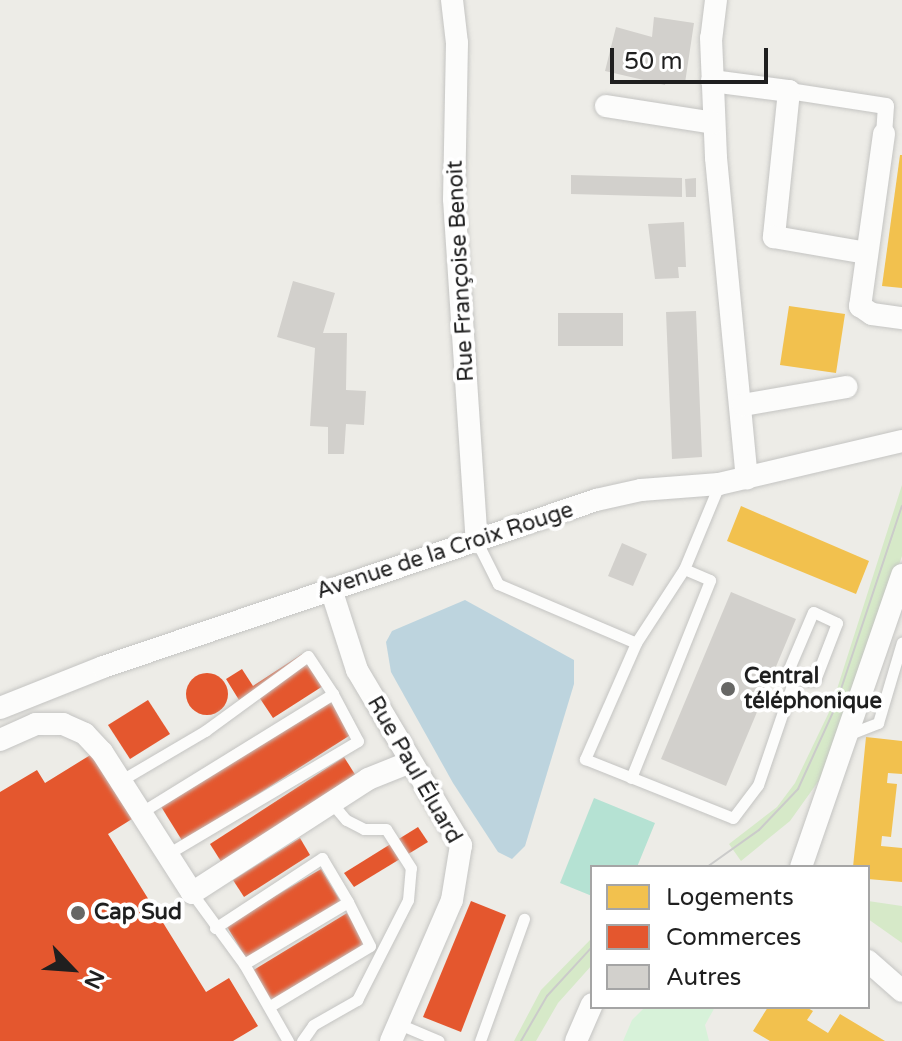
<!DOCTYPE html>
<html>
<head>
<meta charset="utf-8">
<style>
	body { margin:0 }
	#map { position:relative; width:902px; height:1041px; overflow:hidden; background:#edece7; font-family:"Varela Round",sans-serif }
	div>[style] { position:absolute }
	.grass>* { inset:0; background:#d6e9c8 }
	.park>* { inset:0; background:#d7f2d9 }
	.pitch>* { inset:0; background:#b5e2d3 }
	.water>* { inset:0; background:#bdd4de }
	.homes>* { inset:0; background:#f2c14e }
	.shops>* { inset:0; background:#e4572e }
	.round { border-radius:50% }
	.building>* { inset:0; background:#d2d0cc }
	.roads { filter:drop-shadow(0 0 2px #c4c4c2) drop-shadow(0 0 2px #c4c4c2) }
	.service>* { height:11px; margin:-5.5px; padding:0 5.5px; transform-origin:5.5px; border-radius:5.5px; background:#fcfcfb }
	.pedestrian>* { height:16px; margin:-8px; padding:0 8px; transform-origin:8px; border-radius:8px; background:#fcfcfb }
	.minor>* { height:22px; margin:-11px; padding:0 11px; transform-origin:11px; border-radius:11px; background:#fcfcfb }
	.tram>* { height:2px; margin:-1px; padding:0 1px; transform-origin:1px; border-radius:1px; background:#cbcbca }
	.dots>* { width:22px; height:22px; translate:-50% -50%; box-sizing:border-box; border:4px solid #fff; border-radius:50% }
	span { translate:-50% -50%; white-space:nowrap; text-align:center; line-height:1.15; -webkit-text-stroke:8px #fff; paint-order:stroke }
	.street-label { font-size:22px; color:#1f1f1f }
	.poi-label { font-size:22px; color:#1f1f1f; font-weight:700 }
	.left { translate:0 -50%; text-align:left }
	.legend { position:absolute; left:590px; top:865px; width:280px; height:144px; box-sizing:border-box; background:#fff; border:2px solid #a5a5a5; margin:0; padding:10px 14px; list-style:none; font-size:24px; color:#1f1f1f }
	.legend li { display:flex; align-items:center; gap:16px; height:40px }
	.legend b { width:40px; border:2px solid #a5a5a5 }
	.north { position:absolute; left:32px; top:929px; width:80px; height:80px; -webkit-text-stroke:6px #fff; paint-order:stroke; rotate:115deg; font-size:22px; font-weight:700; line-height:32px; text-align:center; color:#1f1f1f }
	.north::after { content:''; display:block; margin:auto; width:28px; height:36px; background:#1f1f1f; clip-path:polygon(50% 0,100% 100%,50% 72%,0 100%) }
	.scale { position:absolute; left:610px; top:48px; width:158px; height:36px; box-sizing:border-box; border:4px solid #1f1f1f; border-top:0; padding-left:10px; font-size:24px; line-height:28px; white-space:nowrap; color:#1f1f1f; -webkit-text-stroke:6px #fff; paint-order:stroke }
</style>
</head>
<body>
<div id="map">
	<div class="grass">
		<div style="clip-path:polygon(902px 485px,902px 556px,830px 765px,790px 821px,741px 861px,729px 844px,777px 807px,795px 783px,831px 708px)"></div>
		<div style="clip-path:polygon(868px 901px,902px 906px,902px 943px,868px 919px)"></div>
		<div style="clip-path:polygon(592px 938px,592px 965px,558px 1003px,536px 1041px,514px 1041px,541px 990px)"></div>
	</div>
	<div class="park">
		<div style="clip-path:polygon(645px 1007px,715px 1007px,705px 1025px,709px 1041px,623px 1041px,632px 1020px)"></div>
	</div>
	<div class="pitch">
		<div style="clip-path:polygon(594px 798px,655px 823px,637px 867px,592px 867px,592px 896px,560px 883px)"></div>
	</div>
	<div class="water">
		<div style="clip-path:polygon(465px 600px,574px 660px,574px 684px,525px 846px,512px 859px,498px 852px,453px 783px,391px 672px,386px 642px,392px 631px)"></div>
	</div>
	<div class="homes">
		<div style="clip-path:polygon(900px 155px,902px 155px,902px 288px,882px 286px)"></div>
		<div style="clip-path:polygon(789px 306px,845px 314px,836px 373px,780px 365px)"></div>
		<div style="clip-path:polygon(741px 506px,869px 561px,856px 594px,727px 541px)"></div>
		<div style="clip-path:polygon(866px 737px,902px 741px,902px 774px,888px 773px,887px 783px,897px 784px,891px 837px,882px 836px,881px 846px,902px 848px,902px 882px,868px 879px,868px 867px,853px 867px)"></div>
		<div style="clip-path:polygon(768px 1007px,806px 1007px,813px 1011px,807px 1020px,828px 1033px,840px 1014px,885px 1041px,770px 1041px,753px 1031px)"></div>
	</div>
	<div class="shops">
		<div style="clip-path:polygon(302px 654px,323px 686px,273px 718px,255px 691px,239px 700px,226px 679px,242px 669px,253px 686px)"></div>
		<div class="round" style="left:186px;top:673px;width:42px;height:42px"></div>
		<div style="clip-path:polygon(330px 698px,352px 734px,183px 842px,160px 805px)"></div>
		<div style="clip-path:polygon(148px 700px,170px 734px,130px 759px,108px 725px)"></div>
		<div style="clip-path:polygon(92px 754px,132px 819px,108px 834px,206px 992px,229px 978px,258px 1026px,233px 1041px,0 1041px,0 792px,37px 770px,45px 783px)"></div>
		<div style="clip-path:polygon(344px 757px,356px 776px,222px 863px,210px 844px)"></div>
		<div style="clip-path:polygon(418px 827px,428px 842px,354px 887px,344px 873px)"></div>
		<div style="clip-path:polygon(300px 838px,310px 855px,244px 897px,233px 880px)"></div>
		<div style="clip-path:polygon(321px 869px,341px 902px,246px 958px,226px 925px)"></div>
		<div style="clip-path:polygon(471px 901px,506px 915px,461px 1032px,423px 1017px)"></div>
		<div style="clip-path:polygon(347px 913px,366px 944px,271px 1002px,252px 971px)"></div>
	</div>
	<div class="building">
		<div style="clip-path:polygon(654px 17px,694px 23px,685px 83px,666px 80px,665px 85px,605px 71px,616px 27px,652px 37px)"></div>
		<div style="clip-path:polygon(571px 175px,682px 178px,682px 197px,571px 194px)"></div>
		<div style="clip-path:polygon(696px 178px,696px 197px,686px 197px,685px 179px)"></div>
		<div style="clip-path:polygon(684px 222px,686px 267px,678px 267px,679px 278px,655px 279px,648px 224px)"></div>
		<div style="clip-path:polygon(293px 281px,335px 293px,323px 333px,347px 333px,346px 390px,366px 391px,364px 425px,346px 424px,344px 454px,328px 454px,328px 427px,310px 426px,315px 348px,277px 337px)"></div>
		<div style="clip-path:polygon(696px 311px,702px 457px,672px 459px,666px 312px)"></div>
		<div style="clip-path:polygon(558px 313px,623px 313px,623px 346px,558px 346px)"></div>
		<div style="clip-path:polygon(622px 543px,647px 554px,633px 586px,608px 576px)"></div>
		<div style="clip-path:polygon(731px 592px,796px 619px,726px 786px,661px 759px)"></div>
	</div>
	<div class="roads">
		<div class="service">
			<div style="left:719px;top:485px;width:91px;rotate:112.6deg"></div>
			<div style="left:684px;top:569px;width:88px;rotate:123deg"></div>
			<div style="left:636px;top:643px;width:127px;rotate:113.7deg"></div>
			<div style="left:585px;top:759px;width:159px;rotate:21.7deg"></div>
			<div style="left:733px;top:818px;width:41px;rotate:-52.9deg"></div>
			<div style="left:758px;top:785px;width:112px;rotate:-71.2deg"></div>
			<div style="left:794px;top:679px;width:21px;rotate:3deg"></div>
			<div style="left:815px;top:680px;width:61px;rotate:-68.9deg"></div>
			<div style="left:837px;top:623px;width:26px;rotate:-155deg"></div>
			<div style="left:813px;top:612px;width:64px;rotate:113deg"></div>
			<div style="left:788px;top:671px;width:10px;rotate:53deg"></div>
			<div style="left:477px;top:542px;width:47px;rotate:63.4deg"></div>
			<div style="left:498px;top:584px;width:150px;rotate:23.1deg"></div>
			<div style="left:852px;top:733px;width:28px;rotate:-21deg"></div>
			<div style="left:878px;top:723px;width:84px;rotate:-73.5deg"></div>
			<div style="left:631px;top:778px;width:213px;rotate:-68.2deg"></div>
			<div style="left:710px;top:580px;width:28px;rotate:-157deg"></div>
			<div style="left:120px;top:781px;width:99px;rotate:-30.5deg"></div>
			<div style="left:205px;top:731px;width:127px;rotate:-36.1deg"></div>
			<div style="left:308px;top:656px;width:45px;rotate:56.7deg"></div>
			<div style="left:333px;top:694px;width:53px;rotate:62deg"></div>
			<div style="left:358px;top:741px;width:223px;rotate:149.3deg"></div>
			<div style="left:140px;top:813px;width:227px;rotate:-31.7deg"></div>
			<div style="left:192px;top:893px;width:88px;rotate:53.8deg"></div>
			<div style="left:244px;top:964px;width:89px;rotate:60.3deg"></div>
			<div style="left:215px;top:928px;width:128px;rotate:-33.2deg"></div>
			<div style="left:322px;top:858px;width:51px;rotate:59.4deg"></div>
			<div style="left:244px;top:964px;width:121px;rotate:-30.8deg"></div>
			<div style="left:348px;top:902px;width:49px;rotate:63.4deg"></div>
			<div style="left:370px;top:946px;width:117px;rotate:149deg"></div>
			<div style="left:399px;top:1024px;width:43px;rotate:23deg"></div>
			<div style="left:302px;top:1041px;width:19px;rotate:-55deg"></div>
			<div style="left:313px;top:1025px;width:51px;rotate:-29.6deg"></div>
			<div style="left:357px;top:1000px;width:112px;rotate:-63deg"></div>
			<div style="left:408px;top:900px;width:32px;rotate:-85deg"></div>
			<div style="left:411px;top:868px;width:46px;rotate:-122.7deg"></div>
			<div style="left:386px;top:829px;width:22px;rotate:180deg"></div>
			<div style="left:364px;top:829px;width:20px;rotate:-153deg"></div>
			<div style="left:346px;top:820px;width:23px;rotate:-130deg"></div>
			<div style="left:480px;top:1041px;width:130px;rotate:-70.2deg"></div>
		</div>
		<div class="pedestrian">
			<div style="left:789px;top:91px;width:98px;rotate:8.8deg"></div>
			<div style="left:886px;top:106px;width:28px;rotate:94deg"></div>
		</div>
		<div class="minor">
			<div style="left:452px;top:0;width:43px;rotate:83.4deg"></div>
			<div style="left:457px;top:43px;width:156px;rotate:91.1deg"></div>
			<div style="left:454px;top:199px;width:344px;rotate:86.2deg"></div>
			<div style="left:716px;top:0;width:38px;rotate:97deg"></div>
			<div style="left:711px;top:38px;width:120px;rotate:87.6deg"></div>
			<div style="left:716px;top:158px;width:322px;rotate:84.5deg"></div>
			<div style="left:712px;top:81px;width:78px;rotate:7.4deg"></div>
			<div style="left:789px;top:91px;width:147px;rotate:95.9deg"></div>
			<div style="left:774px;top:237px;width:94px;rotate:9.8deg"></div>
			<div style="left:606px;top:106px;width:109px;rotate:8.9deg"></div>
			<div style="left:884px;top:134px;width:174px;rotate:97.9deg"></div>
			<div style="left:860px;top:306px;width:14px;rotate:34deg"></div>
			<div style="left:872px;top:314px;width:30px;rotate:8deg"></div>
			<div style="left:743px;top:405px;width:105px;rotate:-9.9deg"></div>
			<div style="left:331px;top:589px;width:85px;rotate:72.2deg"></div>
			<div style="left:357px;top:670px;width:204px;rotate:59.3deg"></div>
			<div style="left:461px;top:845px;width:56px;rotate:99.3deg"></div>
			<div style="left:452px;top:900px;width:154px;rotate:113.4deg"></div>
			<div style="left:0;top:708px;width:111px;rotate:-21.7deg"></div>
			<div style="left:103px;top:667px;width:521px;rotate:-18.71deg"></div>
			<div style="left:596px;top:500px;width:46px;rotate:-12.5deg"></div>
			<div style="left:641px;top:490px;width:78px;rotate:-4.4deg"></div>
			<div style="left:719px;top:484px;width:188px;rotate:-13.2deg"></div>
			<div style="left:0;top:740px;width:39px;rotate:-24deg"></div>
			<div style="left:36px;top:724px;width:27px"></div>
			<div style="left:63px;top:724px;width:24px;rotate:24deg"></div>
			<div style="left:85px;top:734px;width:25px;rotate:47deg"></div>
			<div style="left:102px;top:752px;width:167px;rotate:57.4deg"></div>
			<div style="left:192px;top:893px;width:210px;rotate:-32.9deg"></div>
			<div style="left:368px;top:779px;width:43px;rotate:-21.8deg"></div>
			<div style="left:801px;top:867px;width:309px;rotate:-70.9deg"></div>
			<div style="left:868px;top:961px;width:45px;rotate:41.4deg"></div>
			<div style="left:576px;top:1041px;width:40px;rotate:-66.6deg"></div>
		</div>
	</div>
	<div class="tram">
		<div style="left:707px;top:867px;width:64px;rotate:-35.4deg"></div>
		<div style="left:759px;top:830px;width:57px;rotate:-46.4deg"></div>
		<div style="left:798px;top:789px;width:87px;rotate:-65.5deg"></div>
		<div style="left:834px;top:710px;width:215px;rotate:-71.6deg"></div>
		<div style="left:521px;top:1041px;width:52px;rotate:-60deg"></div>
		<div style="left:547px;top:996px;width:67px;rotate:-47.4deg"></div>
	</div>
	<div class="dots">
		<div style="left:728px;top:689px;background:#676765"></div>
		<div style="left:78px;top:913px;background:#676765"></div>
	</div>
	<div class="street-label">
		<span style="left:461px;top:271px;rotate:-93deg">Rue Françoise Benoit</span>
		<span style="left:445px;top:551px;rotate:-18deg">Avenue de la Croix Rouge</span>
		<span style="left:414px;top:770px;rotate:60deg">Rue Paul Éluard</span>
	</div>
	<div class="poi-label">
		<span class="left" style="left:744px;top:689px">Central<br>téléphonique</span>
		<span class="left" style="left:94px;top:913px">Cap Sud</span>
	</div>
	<ul class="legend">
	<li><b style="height:22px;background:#f2c14e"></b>Logements</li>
	<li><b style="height:22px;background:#e4572e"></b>Commerces</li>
	<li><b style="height:22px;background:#d2d0cc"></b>Autres</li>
	</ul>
	<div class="north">N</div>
	<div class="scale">50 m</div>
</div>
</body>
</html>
